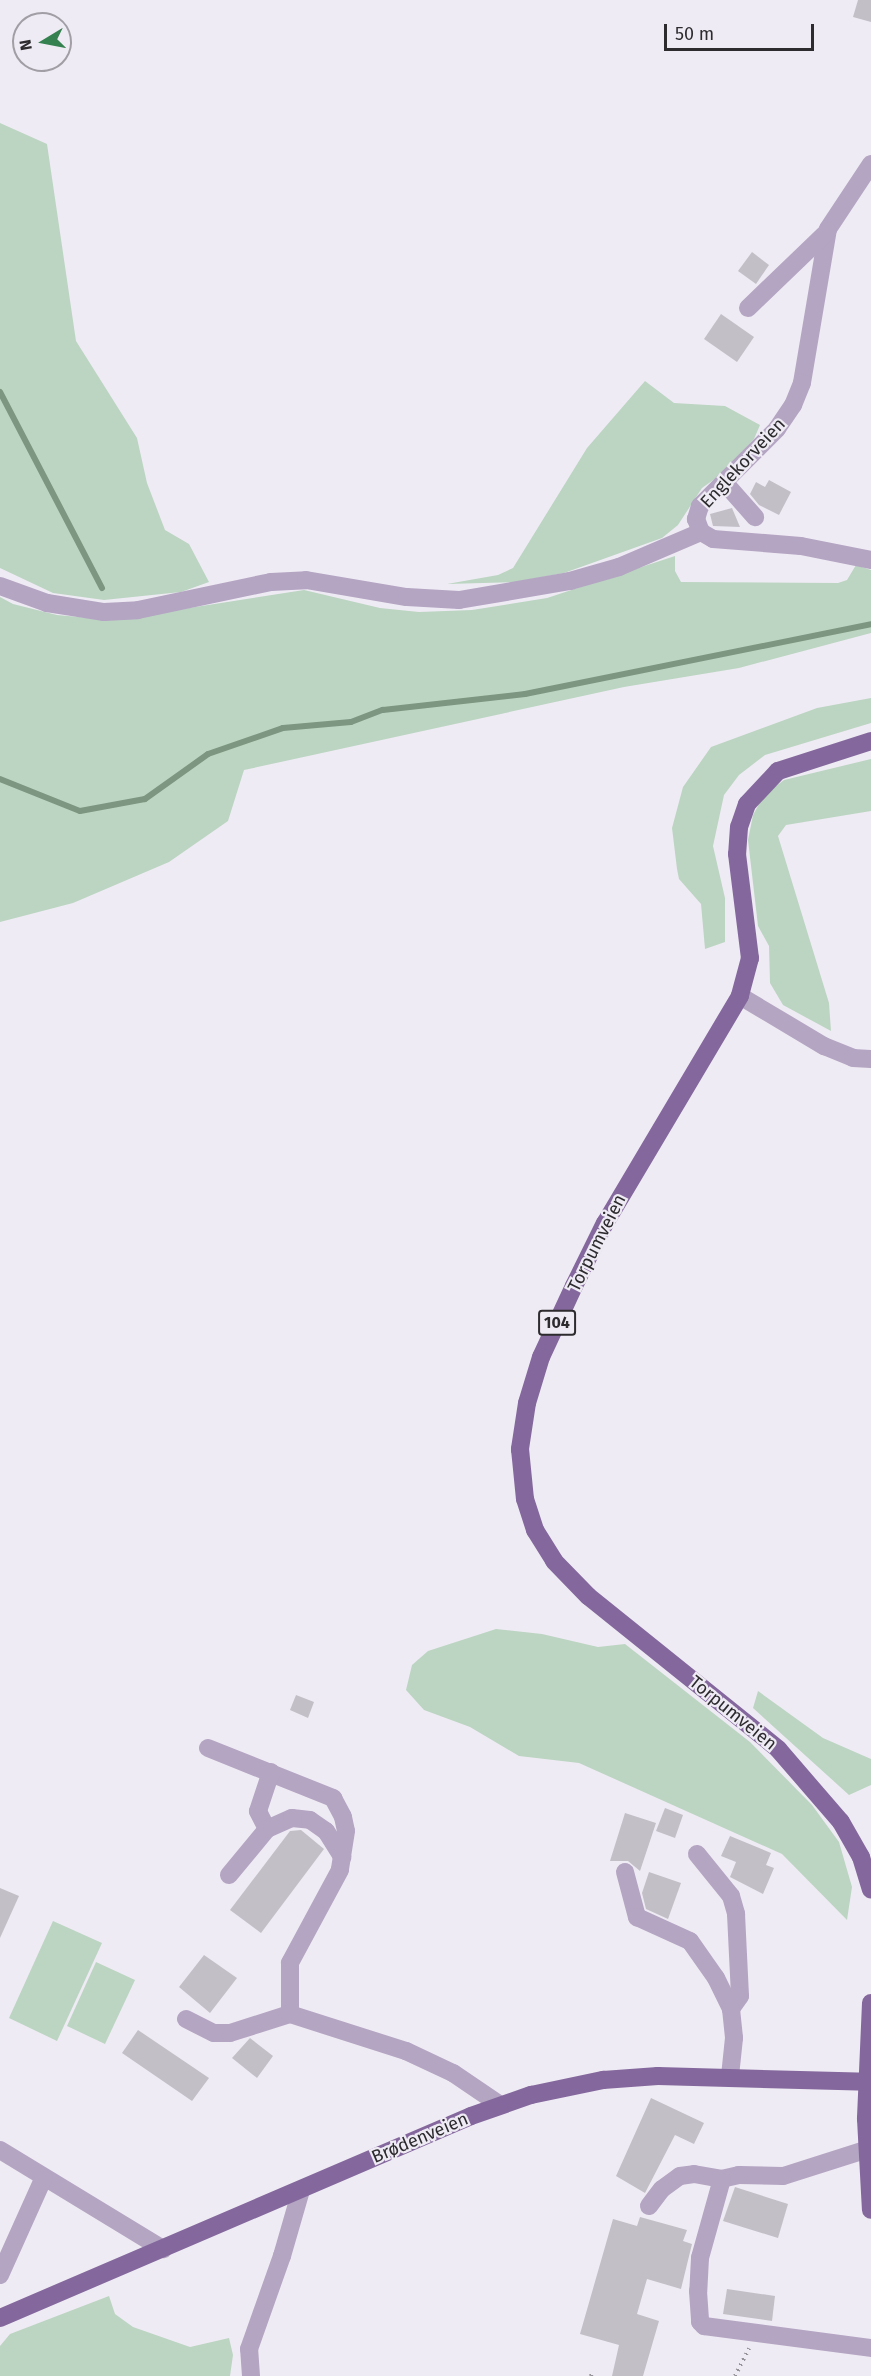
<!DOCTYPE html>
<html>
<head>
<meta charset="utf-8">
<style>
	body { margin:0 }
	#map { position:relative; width:871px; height:2376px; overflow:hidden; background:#efebf4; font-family:"Fira Sans",sans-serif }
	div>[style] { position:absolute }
	.green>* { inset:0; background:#bcd5c2 }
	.stream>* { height:6px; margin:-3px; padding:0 3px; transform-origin:3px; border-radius:3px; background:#7c9682 }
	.building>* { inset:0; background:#c3bfc7 }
	.path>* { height:4px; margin-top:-2px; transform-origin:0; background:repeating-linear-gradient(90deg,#959298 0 1.5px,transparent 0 6px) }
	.minor>* { height:18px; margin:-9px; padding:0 9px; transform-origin:9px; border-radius:9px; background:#b4a5c3 }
	.major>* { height:18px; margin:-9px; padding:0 9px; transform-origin:9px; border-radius:9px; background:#84689d }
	span { translate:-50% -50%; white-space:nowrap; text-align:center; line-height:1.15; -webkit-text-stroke:4.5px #efebf4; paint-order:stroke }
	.shield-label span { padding:2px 4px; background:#efebf4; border:2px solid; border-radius:4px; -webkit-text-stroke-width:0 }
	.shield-label { font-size:16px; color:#2d2b2e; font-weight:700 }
	.street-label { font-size:18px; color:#2d2b2e }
	.north { position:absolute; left:12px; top:12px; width:60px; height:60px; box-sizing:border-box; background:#efebf4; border:2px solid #a19ea5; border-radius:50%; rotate:260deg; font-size:16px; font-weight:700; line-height:24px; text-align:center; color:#2d2b2e }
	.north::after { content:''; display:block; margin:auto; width:21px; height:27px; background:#368150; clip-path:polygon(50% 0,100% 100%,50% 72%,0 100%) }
	.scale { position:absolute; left:664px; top:24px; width:150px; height:27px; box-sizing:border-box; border:3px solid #2d2b2e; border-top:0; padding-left:8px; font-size:18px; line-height:21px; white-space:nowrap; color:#2d2b2e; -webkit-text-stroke:4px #efebf4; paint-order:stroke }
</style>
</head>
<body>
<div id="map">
	<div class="green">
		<div style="clip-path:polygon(0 123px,47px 144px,76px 341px,137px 438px,147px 483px,165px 530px,189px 544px,209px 582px,181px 592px,104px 600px,53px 593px,0 568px)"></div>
		<div style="clip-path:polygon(645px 381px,674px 403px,725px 406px,760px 425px,754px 439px,723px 473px,702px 488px,678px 525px,662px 538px,564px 573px,516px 582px,447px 584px,498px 575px,513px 568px,587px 448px)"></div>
		<div style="clip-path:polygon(675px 556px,675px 571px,681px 582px,838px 583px,847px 580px,856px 565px,871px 570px,871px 633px,739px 668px,624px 687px,244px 770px,228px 821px,169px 862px,73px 903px,0 922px,0 597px,13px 604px,57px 615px,112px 620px,304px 590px,380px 608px,419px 612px,472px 610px,547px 598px)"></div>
		<div style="clip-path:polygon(871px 698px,871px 723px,765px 755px,739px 775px,724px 795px,713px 846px,725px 898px,725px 942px,705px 949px,701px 904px,679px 879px,677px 869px,672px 828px,683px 787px,711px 747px,817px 708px)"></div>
		<div style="clip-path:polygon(871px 759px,871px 811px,786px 825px,778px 836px,829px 1003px,831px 1031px,783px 1005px,770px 983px,769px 946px,758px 926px,748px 840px,753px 815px,764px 795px,784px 780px)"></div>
		<div style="clip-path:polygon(496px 1629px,542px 1634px,598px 1647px,625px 1644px,750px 1742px,812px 1805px,839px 1842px,852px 1887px,847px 1920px,782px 1854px,579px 1763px,519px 1756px,470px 1727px,424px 1710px,406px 1690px,412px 1665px,428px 1651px)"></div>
		<div style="clip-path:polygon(758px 1691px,823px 1738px,871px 1759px,871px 1785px,849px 1795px,753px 1708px)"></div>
		<div style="clip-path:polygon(53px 1921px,102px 1943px,57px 2041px,9px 2018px)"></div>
		<div style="clip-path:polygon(96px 1962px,135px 1980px,105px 2044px,67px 2026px)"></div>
		<div style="clip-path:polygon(109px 2296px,115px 2314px,133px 2327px,190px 2347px,229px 2338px,233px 2355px,230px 2376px,0 2376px,0 2346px,10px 2334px)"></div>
	</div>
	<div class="stream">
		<div style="left:0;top:392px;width:221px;rotate:62.5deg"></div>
		<div style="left:0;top:779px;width:86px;rotate:21.8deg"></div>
		<div style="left:80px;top:811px;width:66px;rotate:-10.5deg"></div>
		<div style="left:145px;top:799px;width:77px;rotate:-35.5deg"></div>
		<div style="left:208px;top:754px;width:79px;rotate:-19.1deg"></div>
		<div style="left:283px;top:728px;width:68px;rotate:-5deg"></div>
		<div style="left:351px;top:722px;width:34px;rotate:-21deg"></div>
		<div style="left:383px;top:710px;width:143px;rotate:-6.4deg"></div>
		<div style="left:525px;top:694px;width:353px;rotate:-11.4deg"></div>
	</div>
	<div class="building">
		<div style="clip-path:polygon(858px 0,871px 0,871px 22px,853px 17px)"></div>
		<div style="clip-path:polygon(752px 252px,769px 265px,756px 284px,738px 271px)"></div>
		<div style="clip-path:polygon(721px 314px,754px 337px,737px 362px,704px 339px)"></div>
		<div style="clip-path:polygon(769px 480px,791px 492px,779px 515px,759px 505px,750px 494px,756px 482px,765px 487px)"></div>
		<div style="clip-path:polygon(732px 508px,740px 527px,713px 526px,710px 514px)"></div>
		<div style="clip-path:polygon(296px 1695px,314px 1702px,308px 1718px,290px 1710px)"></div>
		<div style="clip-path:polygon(665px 1808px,683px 1815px,675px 1838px,656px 1831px)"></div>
		<div style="clip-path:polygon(625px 1813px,656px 1823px,640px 1871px,628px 1861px,610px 1861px)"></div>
		<div style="clip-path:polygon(301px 1830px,324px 1849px,261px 1933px,230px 1910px,290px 1831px)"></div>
		<div style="clip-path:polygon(730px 1836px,771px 1853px,766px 1865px,774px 1868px,763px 1894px,730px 1877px,736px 1862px,721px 1856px)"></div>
		<div style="clip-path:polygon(649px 1872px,681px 1883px,668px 1919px,646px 1909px,642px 1893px)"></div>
		<div style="clip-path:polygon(0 1888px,19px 1896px,0 1938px)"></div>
		<div style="clip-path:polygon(204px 1955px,237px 1978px,210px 2013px,179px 1987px)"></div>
		<div style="clip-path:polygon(138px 2030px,209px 2078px,192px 2101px,122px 2053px)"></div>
		<div style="clip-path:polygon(250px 2038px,273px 2056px,257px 2078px,232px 2058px)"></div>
		<div style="clip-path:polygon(651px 2098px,704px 2123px,694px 2144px,675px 2135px,645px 2193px,616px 2176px)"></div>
		<div style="clip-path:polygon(735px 2187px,788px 2204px,778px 2238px,723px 2221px)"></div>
		<div style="clip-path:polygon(640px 2217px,687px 2230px,683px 2241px,692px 2244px,681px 2289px,647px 2279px,637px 2314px,659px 2321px,643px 2376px,612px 2376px,619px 2345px,580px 2334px,613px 2219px,637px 2226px)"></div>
		<div style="clip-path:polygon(727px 2289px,775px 2296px,772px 2321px,723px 2314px)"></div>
	</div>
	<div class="path">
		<div style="left:591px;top:2376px;width:4px;rotate:-76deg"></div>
		<div style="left:735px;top:2376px;width:31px;rotate:-63deg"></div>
	</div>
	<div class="minor">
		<div style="left:871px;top:164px;width:78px;rotate:123.5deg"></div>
		<div style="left:828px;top:229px;width:156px;rotate:99.6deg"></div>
		<div style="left:802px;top:383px;width:24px;rotate:112deg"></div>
		<div style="left:793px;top:405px;width:29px;rotate:124deg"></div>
		<div style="left:777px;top:429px;width:109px;rotate:135deg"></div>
		<div style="left:700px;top:506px;width:14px;rotate:107deg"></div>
		<div style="left:696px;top:519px;width:14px;rotate:69deg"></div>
		<div style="left:701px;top:532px;width:14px;rotate:30deg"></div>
		<div style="left:713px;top:539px;width:88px;rotate:4.5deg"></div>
		<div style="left:801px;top:546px;width:71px;rotate:11.3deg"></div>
		<div style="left:748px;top:308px;width:110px;rotate:-43.9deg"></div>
		<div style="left:724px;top:482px;width:47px;rotate:48.5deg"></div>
		<div style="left:0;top:586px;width:50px;rotate:19.9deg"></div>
		<div style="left:47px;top:603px;width:58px;rotate:9deg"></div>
		<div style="left:104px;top:612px;width:34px;rotate:-3deg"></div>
		<div style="left:138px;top:610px;width:136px;rotate:-11.9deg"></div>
		<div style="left:271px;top:582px;width:35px;rotate:-3deg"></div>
		<div style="left:306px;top:580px;width:102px;rotate:9.6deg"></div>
		<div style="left:407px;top:597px;width:52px;rotate:3.3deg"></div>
		<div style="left:459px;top:600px;width:113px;rotate:-9.7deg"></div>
		<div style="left:570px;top:581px;width:51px;rotate:-15.9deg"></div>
		<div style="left:619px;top:567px;width:89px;rotate:-23.1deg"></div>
		<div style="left:740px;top:996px;width:98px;rotate:30.8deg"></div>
		<div style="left:824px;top:1046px;width:31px;rotate:22deg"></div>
		<div style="left:853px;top:1058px;width:18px;rotate:3deg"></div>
		<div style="left:208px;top:1748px;width:135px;rotate:21.8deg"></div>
		<div style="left:333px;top:1798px;width:21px;rotate:62deg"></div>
		<div style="left:343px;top:1817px;width:14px;rotate:78deg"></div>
		<div style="left:346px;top:1831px;width:39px;rotate:99deg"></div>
		<div style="left:340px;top:1870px;width:106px;rotate:118.3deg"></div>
		<div style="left:290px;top:1963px;width:51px;rotate:90deg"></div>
		<div style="left:267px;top:1829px;width:20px;rotate:-117deg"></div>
		<div style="left:258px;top:1811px;width:41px;rotate:-71.6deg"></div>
		<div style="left:697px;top:1854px;width:54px;rotate:51deg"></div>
		<div style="left:731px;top:1896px;width:19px;rotate:74deg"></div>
		<div style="left:736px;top:1914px;width:82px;rotate:87.2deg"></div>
		<div style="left:740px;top:1996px;width:16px;rotate:125deg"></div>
		<div style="left:625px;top:1872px;width:47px;rotate:75.1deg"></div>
		<div style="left:637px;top:1917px;width:58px;rotate:24.4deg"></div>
		<div style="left:690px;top:1941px;width:45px;rotate:54.9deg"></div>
		<div style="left:716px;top:1978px;width:34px;rotate:64deg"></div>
		<div style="left:731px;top:2009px;width:29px;rotate:84deg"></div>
		<div style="left:734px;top:2038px;width:37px;rotate:96deg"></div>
		<div style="left:229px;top:1875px;width:60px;rotate:-50.4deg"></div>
		<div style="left:267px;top:1829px;width:27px;rotate:-24deg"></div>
		<div style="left:292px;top:1818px;width:18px;rotate:6deg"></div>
		<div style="left:310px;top:1820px;width:19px;rotate:35deg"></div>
		<div style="left:326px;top:1831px;width:31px;rotate:58deg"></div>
		<div style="left:186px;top:2019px;width:31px;rotate:27deg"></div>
		<div style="left:214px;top:2033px;width:16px"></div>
		<div style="left:230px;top:2033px;width:63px;rotate:-17.6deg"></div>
		<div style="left:290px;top:2014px;width:122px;rotate:17.7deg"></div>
		<div style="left:406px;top:2051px;width:52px;rotate:25.1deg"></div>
		<div style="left:453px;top:2073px;width:57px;rotate:34.2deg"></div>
		<div style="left:871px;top:2148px;width:92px;rotate:162.3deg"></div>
		<div style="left:783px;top:2176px;width:44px;rotate:-178.7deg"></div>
		<div style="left:739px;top:2175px;width:17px;rotate:167deg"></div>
		<div style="left:722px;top:2179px;width:82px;rotate:105.6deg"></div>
		<div style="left:700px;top:2258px;width:33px;rotate:93deg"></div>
		<div style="left:698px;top:2291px;width:31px;rotate:86deg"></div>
		<div style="left:700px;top:2322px;width:6px;rotate:45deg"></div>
		<div style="left:704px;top:2326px;width:168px;rotate:7.5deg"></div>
		<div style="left:0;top:2150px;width:191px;rotate:31.3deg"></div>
		<div style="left:649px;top:2206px;width:21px;rotate:-53deg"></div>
		<div style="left:662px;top:2189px;width:22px;rotate:-36deg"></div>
		<div style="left:680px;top:2176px;width:14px;rotate:-8deg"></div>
		<div style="left:694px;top:2174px;width:28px;rotate:10deg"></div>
		<div style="left:0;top:2275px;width:107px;rotate:-65.8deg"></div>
		<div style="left:251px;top:2376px;width:27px;rotate:-94deg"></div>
		<div style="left:249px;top:2349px;width:99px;rotate:-70.5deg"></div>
		<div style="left:282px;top:2256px;width:69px;rotate:-73.9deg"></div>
	</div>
	<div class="major">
		<div style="left:871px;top:741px;width:98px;rotate:162.1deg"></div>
		<div style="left:778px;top:771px;width:45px;rotate:133.2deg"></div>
		<div style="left:747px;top:804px;width:24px;rotate:109deg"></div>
		<div style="left:739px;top:827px;width:27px;rotate:94deg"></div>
		<div style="left:737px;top:854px;width:105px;rotate:82.9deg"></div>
		<div style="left:750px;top:958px;width:39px;rotate:105deg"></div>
		<div style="left:740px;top:996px;width:264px;rotate:120.7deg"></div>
		<div style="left:605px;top:1223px;width:70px;rotate:116.2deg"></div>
		<div style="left:574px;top:1286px;width:78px;rotate:114.9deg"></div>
		<div style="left:541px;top:1357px;width:48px;rotate:106.9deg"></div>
		<div style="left:527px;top:1403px;width:47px;rotate:98.7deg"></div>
		<div style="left:520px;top:1449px;width:50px;rotate:84.3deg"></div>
		<div style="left:525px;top:1499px;width:33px;rotate:72deg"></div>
		<div style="left:535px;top:1530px;width:36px;rotate:58deg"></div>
		<div style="left:554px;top:1561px;width:49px;rotate:45.8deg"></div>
		<div style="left:588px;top:1596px;width:244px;rotate:38.8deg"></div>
		<div style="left:778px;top:1749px;width:96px;rotate:49.2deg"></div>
		<div style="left:841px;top:1822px;width:40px;rotate:60.3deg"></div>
		<div style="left:861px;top:1857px;width:34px;rotate:73deg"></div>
		<div style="left:871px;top:2003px;width:116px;rotate:92.5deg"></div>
		<div style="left:866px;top:2119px;width:91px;rotate:86.9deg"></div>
		<div style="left:0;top:2318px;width:512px;rotate:-23.21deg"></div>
		<div style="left:471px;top:2116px;width:64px;rotate:-19.3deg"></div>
		<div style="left:531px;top:2095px;width:74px;rotate:-11.8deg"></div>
		<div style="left:603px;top:2080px;width:55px;rotate:-4.2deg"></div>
		<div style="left:658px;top:2076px;width:209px;rotate:1.6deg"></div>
	</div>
	<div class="shield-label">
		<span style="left:557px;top:1323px">104</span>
	</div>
	<div class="street-label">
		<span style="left:743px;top:463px;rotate:-47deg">Englekorveien</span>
		<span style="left:597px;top:1243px;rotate:-63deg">Torpumveien</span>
		<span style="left:733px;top:1713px;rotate:39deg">Torpumveien</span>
		<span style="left:420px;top:2138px;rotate:-23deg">Brødenveien</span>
	</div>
	<div class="north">N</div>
	<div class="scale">50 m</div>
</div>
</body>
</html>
